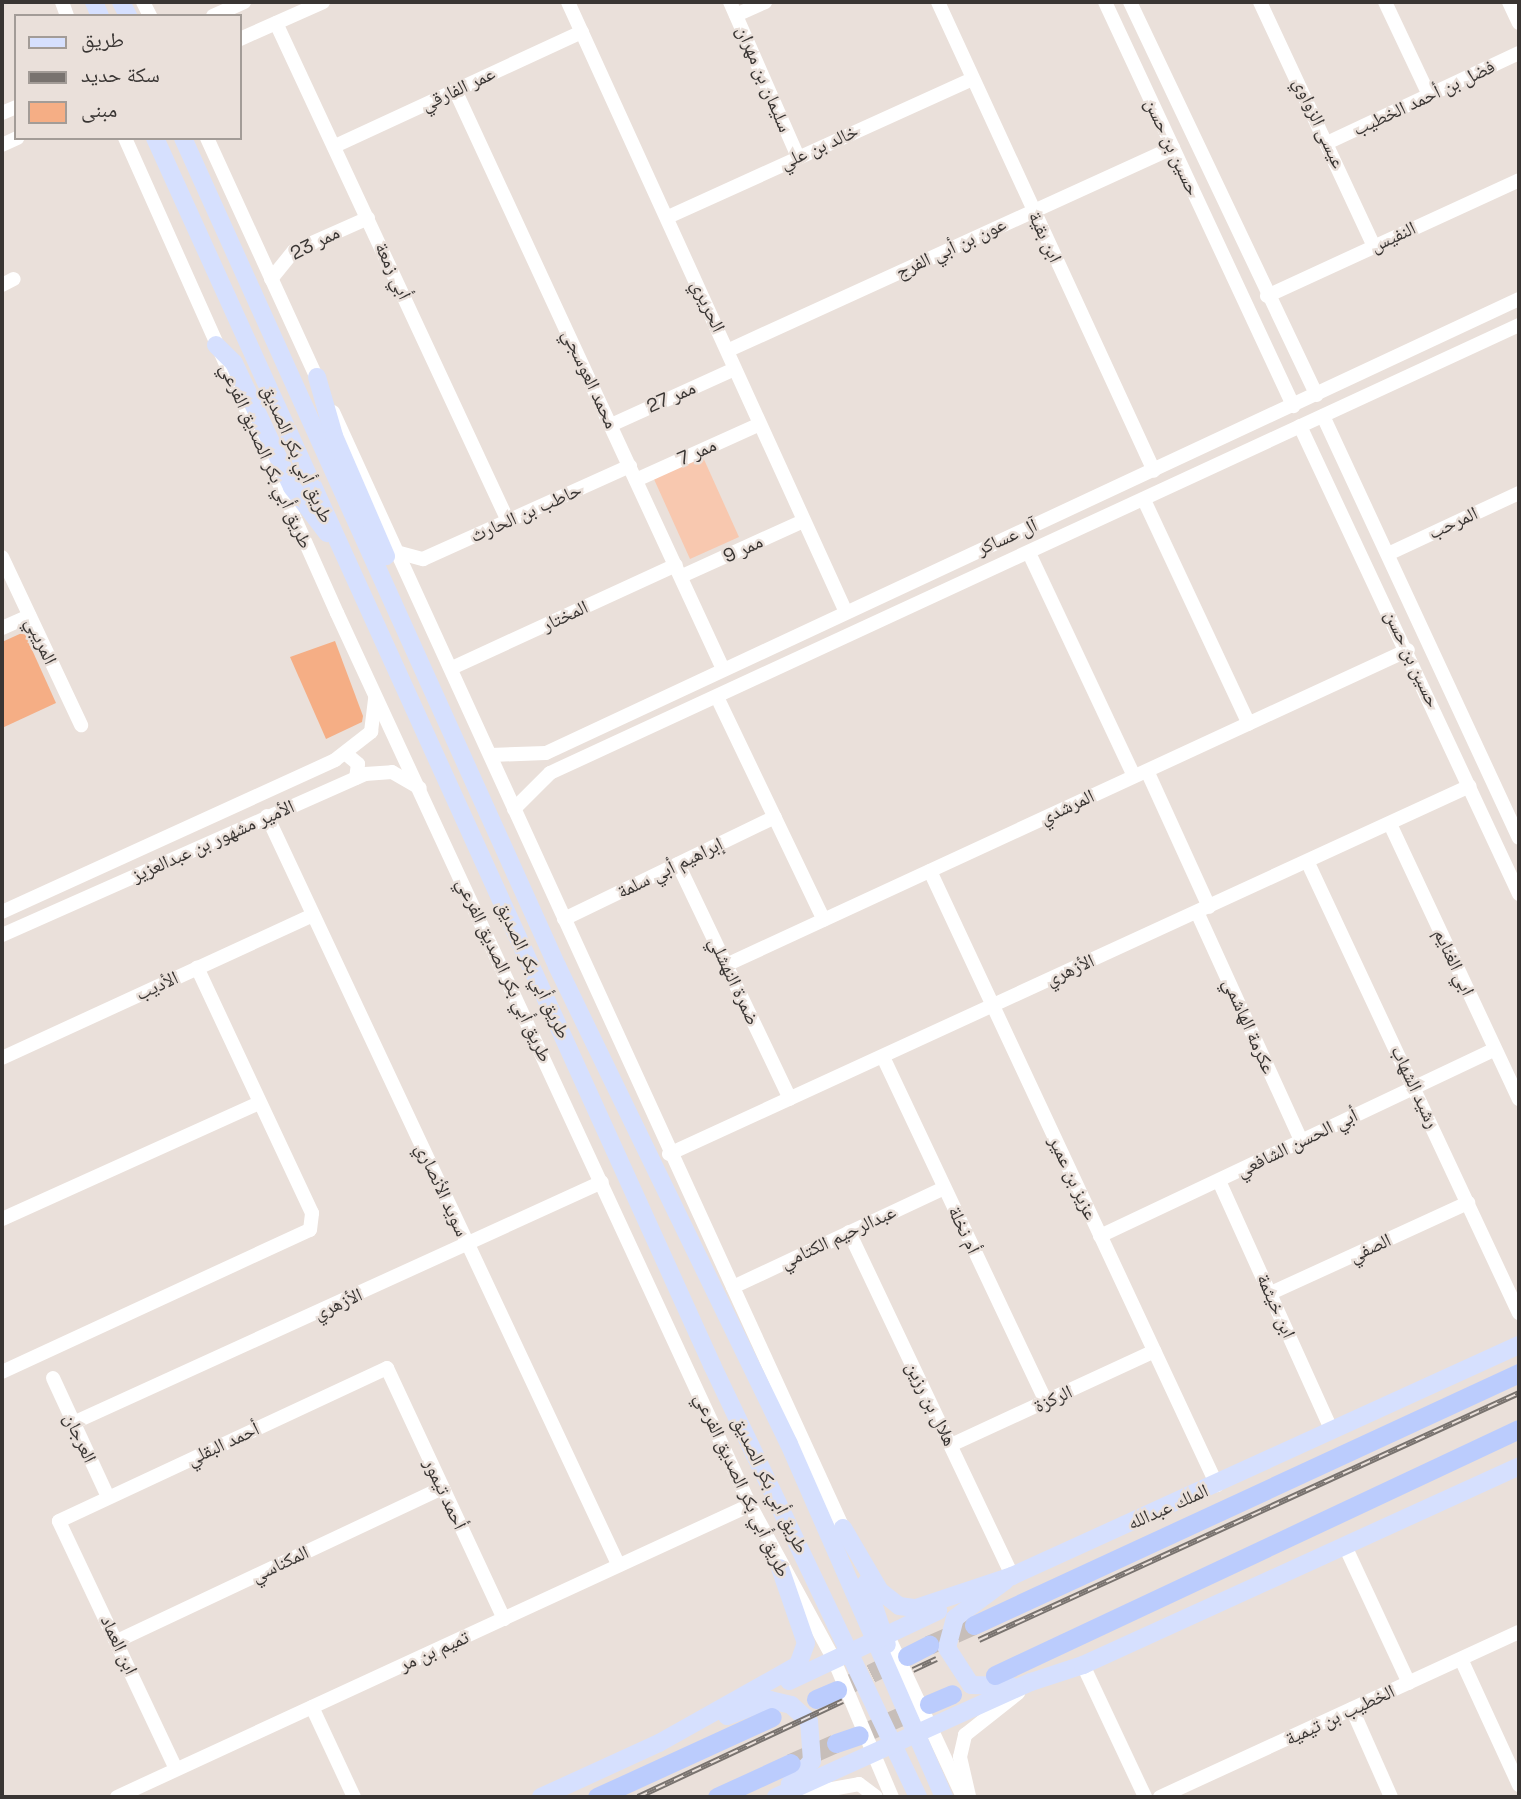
<!DOCTYPE html>
<html>
<head>
<meta charset="utf-8">
<style>
	body { margin:0 }
	#map { position:relative; width:1521px; height:1799px; overflow:hidden; background:#eae0da; font-family:"Space Grotesk","Noto Naskh Arabic",sans-serif }
	div>[style] { position:absolute }
	.green>* { inset:0; background:#f8c8af }
	.building>* { inset:0; background:#f5ae85 }
	.highway-tunnel>* { height:19px; margin-top:-9.5px; transform-origin:0; background:repeating-linear-gradient(90deg,#c7beb9 0 19px,transparent 0 29px) }
	.minor>* { height:14px; margin:-7px; padding:0 7px; transform-origin:7px; border-radius:7px; background:#fff }
	.major>* { height:18px; margin:-9px; padding:0 9px; transform-origin:9px; border-radius:9px; background:#d6e0fe }
	.highway>* { height:19px; margin:-9.5px; padding:0 9.5px; transform-origin:9.5px; border-radius:9.5px; background:#bbccfd }
	.rail>* { height:6px; margin-top:-3px; transform-origin:0; background:repeating-linear-gradient(90deg,#eae0da 0 10px,#79736f 0 20px); box-sizing:border-box; border-block:2px solid #79736f }
	span { translate:-50% -50%; white-space:nowrap; text-align:center; line-height:1.15; -webkit-text-stroke:5px #eae0da; paint-order:stroke }
	.street-label { font-size:19px; color:#393533 }
	.frame { position:absolute; inset:0; border:4px solid #393533; pointer-events:none }
	.legend { position:absolute; left:14px; top:14px; width:228px; height:126px; box-sizing:border-box; background:#eae0da; border:2px solid #a39c97; margin:0; padding:9px 12px; list-style:none; font-size:21px; color:#393533 }
	.legend li { display:flex; align-items:center; gap:14px; height:35px }
	.legend b { width:35px; border:2px solid #a39c97 }
</style>
</head>
<body>
<div id="map">
	<div class="green">
		<div style="clip-path:polygon(702px 455px,739px 537px,690px 559px,653px 477px)"></div>
	</div>
	<div class="building">
		<div style="clip-path:polygon(24px 632px,56px 703px,2px 728px,2px 642px)"></div>
		<div style="clip-path:polygon(335px 641px,363px 716px,362px 722px,326px 739px,290px 657px)"></div>
	</div>
	<div class="highway-tunnel">
		<div style="left:929px;top:1645px;width:49px;rotate:-24deg"></div>
		<div style="left:845px;top:1686px;width:61px;rotate:-26.1deg"></div>
		<div style="left:859px;top:1735px;width:69px;rotate:-24deg"></div>
		<div style="left:791px;top:1763px;width:49px;rotate:-24deg"></div>
	</div>
	<div class="minor">
		<div style="left:62px;top:2px;width:15px;rotate:70deg"></div>
		<div style="left:143px;top:2px;width:16px;rotate:63deg"></div>
		<div style="left:568px;top:2px;width:668px;rotate:65.51deg"></div>
		<div style="left:730px;top:2px;width:169px;rotate:66.3deg"></div>
		<div style="left:938px;top:2px;width:516px;rotate:65.27deg"></div>
		<div style="left:1105px;top:2px;width:446px;rotate:65deg"></div>
		<div style="left:1130px;top:2px;width:435px;rotate:64.6deg"></div>
		<div style="left:1260px;top:2px;width:269px;rotate:65deg"></div>
		<div style="left:1385px;top:2px;width:103px;rotate:64.7deg"></div>
		<div style="left:1509px;top:2px;width:23px;rotate:65deg"></div>
		<div style="left:736px;top:15px;width:32px;rotate:-24deg"></div>
		<div style="left:213px;top:16px;width:34px;rotate:-24deg"></div>
		<div style="left:276px;top:23px;width:549px;rotate:65.02deg"></div>
		<div style="left:240px;top:39px;width:91px;rotate:-24deg"></div>
		<div style="left:455px;top:90px;width:638px;rotate:65.16deg"></div>
		<div style="left:2px;top:113px;width:15px;rotate:-23deg"></div>
		<div style="left:125px;top:138px;width:520px;rotate:65.95deg"></div>
		<div style="left:337px;top:613px;width:983px;rotate:65.16deg"></div>
		<div style="left:750px;top:1505px;width:176px;rotate:61.5deg"></div>
		<div style="left:834px;top:1660px;width:149px;rotate:67.1deg"></div>
		<div style="left:207px;top:138px;width:274px;rotate:65.4deg"></div>
		<div style="left:1329px;top:142px;width:210px;rotate:-25.1deg"></div>
		<div style="left:2px;top:145px;width:17px;rotate:-25deg"></div>
		<div style="left:335px;top:146px;width:272px;rotate:-24.8deg"></div>
		<div style="left:668px;top:217px;width:334px;rotate:-24.4deg"></div>
		<div style="left:271px;top:279px;width:36px;rotate:-51deg"></div>
		<div style="left:294px;top:251px;width:81px;rotate:-24deg"></div>
		<div style="left:2px;top:285px;width:13px;rotate:-27deg"></div>
		<div style="left:1267px;top:296px;width:277px;rotate:-24.7deg"></div>
		<div style="left:729px;top:350px;width:488px;rotate:-24.5deg"></div>
		<div style="left:333px;top:412px;width:1227px;rotate:65.44deg"></div>
		<div style="left:1323px;top:416px;width:465px;rotate:65.1deg"></div>
		<div style="left:611px;top:425px;width:133px;rotate:-24.4deg"></div>
		<div style="left:1300px;top:426px;width:517px;rotate:64.92deg"></div>
		<div style="left:636px;top:480px;width:134px;rotate:-24.3deg"></div>
		<div style="left:1144px;top:500px;width:247px;rotate:64.9deg"></div>
		<div style="left:400px;top:553px;width:24px;rotate:15deg"></div>
		<div style="left:423px;top:559px;width:227px;rotate:-24.2deg"></div>
		<div style="left:1029px;top:553px;width:246px;rotate:64.8deg"></div>
		<div style="left:1388px;top:554px;width:145px;rotate:-25deg"></div>
		<div style="left:2px;top:557px;width:186px;rotate:64.8deg"></div>
		<div style="left:682px;top:576px;width:133px;rotate:-24.4deg"></div>
		<div style="left:2px;top:628px;width:30px;rotate:-24deg"></div>
		<div style="left:454px;top:667px;width:244px;rotate:-24.7deg"></div>
		<div style="left:717px;top:697px;width:247px;rotate:64.4deg"></div>
		<div style="left:345px;top:753px;width:17px;rotate:40deg"></div>
		<div style="left:358px;top:764px;width:14px;rotate:98deg"></div>
		<div style="left:491px;top:755px;width:55px;rotate:-2.1deg"></div>
		<div style="left:546px;top:753px;width:1074px;rotate:-25.01deg"></div>
		<div style="left:1148px;top:773px;width:147px;rotate:65.5deg"></div>
		<div style="left:514px;top:809px;width:51px;rotate:-45deg"></div>
		<div style="left:550px;top:773px;width:1068px;rotate:-24.81deg"></div>
		<div style="left:267px;top:816px;width:826px;rotate:64.86deg"></div>
		<div style="left:1390px;top:824px;width:304px;rotate:64.9deg"></div>
		<div style="left:1308px;top:863px;width:497px;rotate:64.9deg"></div>
		<div style="left:678px;top:864px;width:260px;rotate:64.5deg"></div>
		<div style="left:930px;top:871px;width:678px;rotate:64.95deg"></div>
		<div style="left:2px;top:912px;width:366px;rotate:-24.5deg"></div>
		<div style="left:335px;top:760px;width:46px;rotate:-37.9deg"></div>
		<div style="left:371px;top:732px;width:34px;rotate:-83deg"></div>
		<div style="left:1197px;top:912px;width:251px;rotate:65.5deg"></div>
		<div style="left:564px;top:919px;width:234px;rotate:-25.8deg"></div>
		<div style="left:2px;top:935px;width:397px;rotate:-23.9deg"></div>
		<div style="left:365px;top:774px;width:27px;rotate:-4deg"></div>
		<div style="left:392px;top:772px;width:32px;rotate:30deg"></div>
		<div style="left:726px;top:965px;width:751px;rotate:-24.79deg"></div>
		<div style="left:883px;top:1057px;width:382px;rotate:64.7deg"></div>
		<div style="left:2px;top:1058px;width:342px;rotate:-24.7deg"></div>
		<div style="left:669px;top:1154px;width:881px;rotate:-24.68deg"></div>
		<div style="left:1219px;top:1181px;width:274px;rotate:65.7deg"></div>
		<div style="left:2px;top:1219px;width:282px;rotate:-24.3deg"></div>
		<div style="left:849px;top:1232px;width:381px;rotate:64.6deg"></div>
		<div style="left:1100px;top:1236px;width:436px;rotate:-25.3deg"></div>
		<div style="left:733px;top:1287px;width:233px;rotate:-25.1deg"></div>
		<div style="left:1271px;top:1293px;width:217px;rotate:-24.6deg"></div>
		<div style="left:2px;top:1372px;width:339px;rotate:-24.8deg"></div>
		<div style="left:310px;top:1230px;width:17px;rotate:-83deg"></div>
		<div style="left:312px;top:1213px;width:271px;rotate:-115.1deg"></div>
		<div style="left:53px;top:1378px;width:131px;rotate:65.2deg"></div>
		<div style="left:73px;top:1423px;width:581px;rotate:-24.49deg"></div>
		<div style="left:951px;top:1445px;width:224px;rotate:-24.8deg"></div>
		<div style="left:1345px;top:1546px;width:151px;rotate:65deg"></div>
		<div style="left:887px;top:1634px;width:180px;rotate:65deg"></div>
		<div style="left:117px;top:1641px;width:359px;rotate:-25.2deg"></div>
		<div style="left:1461px;top:1659px;width:139px;rotate:65.3deg"></div>
		<div style="left:1083px;top:1665px;width:146px;rotate:64.8deg"></div>
		<div style="left:312px;top:1707px;width:99px;rotate:65deg"></div>
		<div style="left:1352px;top:1709px;width:96px;rotate:66.1deg"></div>
		<div style="left:176px;top:1769px;width:274px;rotate:-115.3deg"></div>
		<div style="left:59px;top:1521px;width:362px;rotate:-25deg"></div>
		<div style="left:387px;top:1368px;width:277px;rotate:65deg"></div>
		<div style="left:969px;top:1796px;width:40px;rotate:-103deg"></div>
		<div style="left:960px;top:1757px;width:23px;rotate:-77deg"></div>
		<div style="left:965px;top:1735px;width:68px;rotate:-38.4deg"></div>
		<div style="left:117px;top:1797px;width:697px;rotate:-24.76deg"></div>
		<div style="left:789px;top:1797px;width:71px;rotate:-10.5deg"></div>
		<div style="left:859px;top:1784px;width:21px;rotate:37deg"></div>
		<div style="left:1160px;top:1797px;width:395px;rotate:-24.7deg"></div>
	</div>
	<div class="major">
		<div style="left:94px;top:2px;width:15px;rotate:67deg"></div>
		<div style="left:121px;top:2px;width:16px;rotate:63deg"></div>
		<div style="left:155px;top:138px;width:1348px;rotate:65.58deg"></div>
		<div style="left:712px;top:1365px;width:479px;rotate:64.5deg"></div>
		<div style="left:183px;top:138px;width:909px;rotate:65.69deg"></div>
		<div style="left:557px;top:966px;width:531px;rotate:64.11deg"></div>
		<div style="left:789px;top:1444px;width:386px;rotate:66.3deg"></div>
		<div style="left:216px;top:345px;width:25px;rotate:45deg"></div>
		<div style="left:234px;top:363px;width:137px;rotate:64.9deg"></div>
		<div style="left:292px;top:487px;width:58px;rotate:52.7deg"></div>
		<div style="left:317px;top:377px;width:61px;rotate:73.9deg"></div>
		<div style="left:334px;top:436px;width:131px;rotate:66.6deg"></div>
		<div style="left:843px;top:1528px;width:73px;rotate:59.6deg"></div>
		<div style="left:880px;top:1591px;width:24px;rotate:38deg"></div>
		<div style="left:899px;top:1606px;width:17px;rotate:7deg"></div>
		<div style="left:916px;top:1608px;width:101px;rotate:-18.4deg"></div>
		<div style="left:1012px;top:1576px;width:557px;rotate:-24.5deg"></div>
		<div style="left:1005px;top:1581px;width:62px;rotate:143.5deg"></div>
		<div style="left:955px;top:1618px;width:31px;rotate:105deg"></div>
		<div style="left:947px;top:1648px;width:44px;rotate:57deg"></div>
		<div style="left:971px;top:1685px;width:40px;rotate:1.4deg"></div>
		<div style="left:866px;top:1583px;width:65px;rotate:71.3deg"></div>
		<div style="left:789px;top:1681px;width:165px;rotate:-25.2deg"></div>
		<div style="left:727px;top:1716px;width:46px;rotate:-20.4deg"></div>
		<div style="left:770px;top:1700px;width:22px;rotate:13deg"></div>
		<div style="left:791px;top:1705px;width:24px;rotate:42deg"></div>
		<div style="left:809px;top:1721px;width:40px;rotate:85.7deg"></div>
		<div style="left:812px;top:1761px;width:32px;rotate:134deg"></div>
		<div style="left:541px;top:1797px;width:130px;rotate:-24.6deg"></div>
		<div style="left:659px;top:1743px;width:159px;rotate:-29.3deg"></div>
		<div style="left:798px;top:1665px;width:23px;rotate:-70deg"></div>
		<div style="left:806px;top:1643px;width:79px;rotate:-109.1deg"></div>
		<div style="left:776px;top:1797px;width:280px;rotate:-24.3deg"></div>
		<div style="left:1031px;top:1682px;width:55px;rotate:-18.1deg"></div>
		<div style="left:1083px;top:1665px;width:479px;rotate:-24.5deg"></div>
	</div>
	<div class="highway">
		<div style="left:974px;top:1625px;width:600px;rotate:-24.82deg"></div>
		<div style="left:907px;top:1656px;width:25px;rotate:-27deg"></div>
		<div style="left:995px;top:1675px;width:579px;rotate:-25.15deg"></div>
		<div style="left:816px;top:1699px;width:23px;rotate:-23deg"></div>
		<div style="left:929px;top:1704px;width:25px;rotate:-23deg"></div>
		<div style="left:836px;top:1743px;width:24px;rotate:-19deg"></div>
		<div style="left:597px;top:1797px;width:192px;rotate:-24.6deg"></div>
		<div style="left:717px;top:1797px;width:81px;rotate:-24.7deg"></div>
	</div>
	<div class="rail">
		<div style="left:979px;top:1640px;width:594px;rotate:-24.58deg"></div>
		<div style="left:913px;top:1670px;width:26px;rotate:-25deg"></div>
		<div style="left:638px;top:1797px;width:226px;rotate:-25.1deg"></div>
	</div>
	<div class="street-label">
		<span style="left:764px;top:79px;rotate:67deg">سليمان بن مهران</span>
		<span style="left:458px;top:89px;rotate:-25deg">عمر الفارقي</span>
		<span style="left:1424px;top:98px;rotate:-25deg">فضل بن أحمد الخطيب</span>
		<span style="left:1319px;top:123px;rotate:65deg">عيسى الزواوي</span>
		<span style="left:819px;top:147px;rotate:-24deg">خالد بن علي</span>
		<span style="left:1172px;top:147px;rotate:65deg">حسين بن حسن</span>
		<span style="left:1045px;top:237px;rotate:65deg">ابن بقية</span>
		<span style="left:1393px;top:237px;rotate:-25deg">النفيس</span>
		<span style="left:315px;top:243px;rotate:-27deg">ممر 23</span>
		<span style="left:951px;top:248px;rotate:-25deg">عون بن أبي الفرج</span>
		<span style="left:393px;top:271px;rotate:65deg">أبي زمعة</span>
		<span style="left:708px;top:306px;rotate:65deg">الحريري</span>
		<span style="left:590px;top:379px;rotate:65deg">محمد العوسجي</span>
		<span style="left:671px;top:397px;rotate:-24deg">ممر 27</span>
		<span style="left:697px;top:452px;rotate:-24deg">ممر 7</span>
		<span style="left:297px;top:454px;rotate:66deg">طريق أبي بكر الصديق</span>
		<span style="left:266px;top:456px;rotate:66deg">طريق أبي بكر الصديق الفرعي</span>
		<span style="left:526px;top:513px;rotate:-24deg">حاطب بن الحارث</span>
		<span style="left:1453px;top:523px;rotate:-25deg">المرحب</span>
		<span style="left:1007px;top:537px;rotate:-24deg">آل عساكر</span>
		<span style="left:743px;top:549px;rotate:-25deg">ممر 9</span>
		<span style="left:565px;top:616px;rotate:-25deg">المختار</span>
		<span style="left:41px;top:641px;rotate:65deg">المريبي</span>
		<span style="left:1412px;top:659px;rotate:65deg">حسين بن حسن</span>
		<span style="left:1067px;top:807px;rotate:-25deg">المرشدي</span>
		<span style="left:213px;top:841px;rotate:-24deg">الأمير مشهور بن عبدالعزيز</span>
		<span style="left:670px;top:868px;rotate:-26deg">إبراهيم أبي سلمة</span>
		<span style="left:1454px;top:962px;rotate:65deg">ابي الغنايم</span>
		<span style="left:504px;top:970px;rotate:65deg">طريق أبي بكر الصديق الفرعي</span>
		<span style="left:533px;top:970px;rotate:65deg">طريق أبي بكر الصديق</span>
		<span style="left:1070px;top:970px;rotate:-24deg">الأزهري</span>
		<span style="left:734px;top:981px;rotate:65deg">ضمرة النهشلي</span>
		<span style="left:157px;top:986px;rotate:-25deg">الأديب</span>
		<span style="left:1249px;top:1026px;rotate:66deg">عكرمة الهاشمي</span>
		<span style="left:1415px;top:1087px;rotate:65deg">رشيد الشهاب</span>
		<span style="left:1297px;top:1143px;rotate:-26deg">أبي الحسن الشافعي</span>
		<span style="left:1073px;top:1178px;rotate:65deg">عزيز بن عمير</span>
		<span style="left:442px;top:1190px;rotate:65deg">سويد الأنصاري</span>
		<span style="left:964px;top:1230px;rotate:65deg">أم نخلة</span>
		<span style="left:838px;top:1237px;rotate:-25deg">عبدالرحيم الكتامي</span>
		<span style="left:1370px;top:1248px;rotate:-25deg">الصفي</span>
		<span style="left:338px;top:1304px;rotate:-24deg">الأزهري</span>
		<span style="left:1276px;top:1306px;rotate:66deg">ابن خيثمة</span>
		<span style="left:1053px;top:1399px;rotate:-25deg">الركزة</span>
		<span style="left:931px;top:1404px;rotate:64deg">هلال بن رزين</span>
		<span style="left:80px;top:1438px;rotate:65deg">العرجان</span>
		<span style="left:223px;top:1444px;rotate:-25deg">أحمد البقلي</span>
		<span style="left:742px;top:1485px;rotate:65deg">طريق أبي بكر الصديق الفرعي</span>
		<span style="left:770px;top:1485px;rotate:64deg">طريق أبي بكر الصديق</span>
		<span style="left:445px;top:1494px;rotate:65deg">أحمد تيمور</span>
		<span style="left:1168px;top:1507px;rotate:-24deg">الملك عبدالله</span>
		<span style="left:280px;top:1564px;rotate:-25deg">المكناسي</span>
		<span style="left:119px;top:1645px;rotate:65deg">ابن العماد</span>
		<span style="left:434px;top:1651px;rotate:-24deg">تميم بن مر</span>
		<span style="left:1340px;top:1715px;rotate:-25deg">الخطيب بن تيمية</span>
	</div>
	<div class="frame"></div>
	<ul class="legend">
	<li><b style="height:9px;background:#d6e0fe"></b>طريق</li>
	<li><b style="height:9px;background:#79736f"></b>سكة حديد</li>
	<li><b style="height:19px;background:#f5ae85"></b>مبنى</li>
	</ul>
</div>
</body>
</html>
